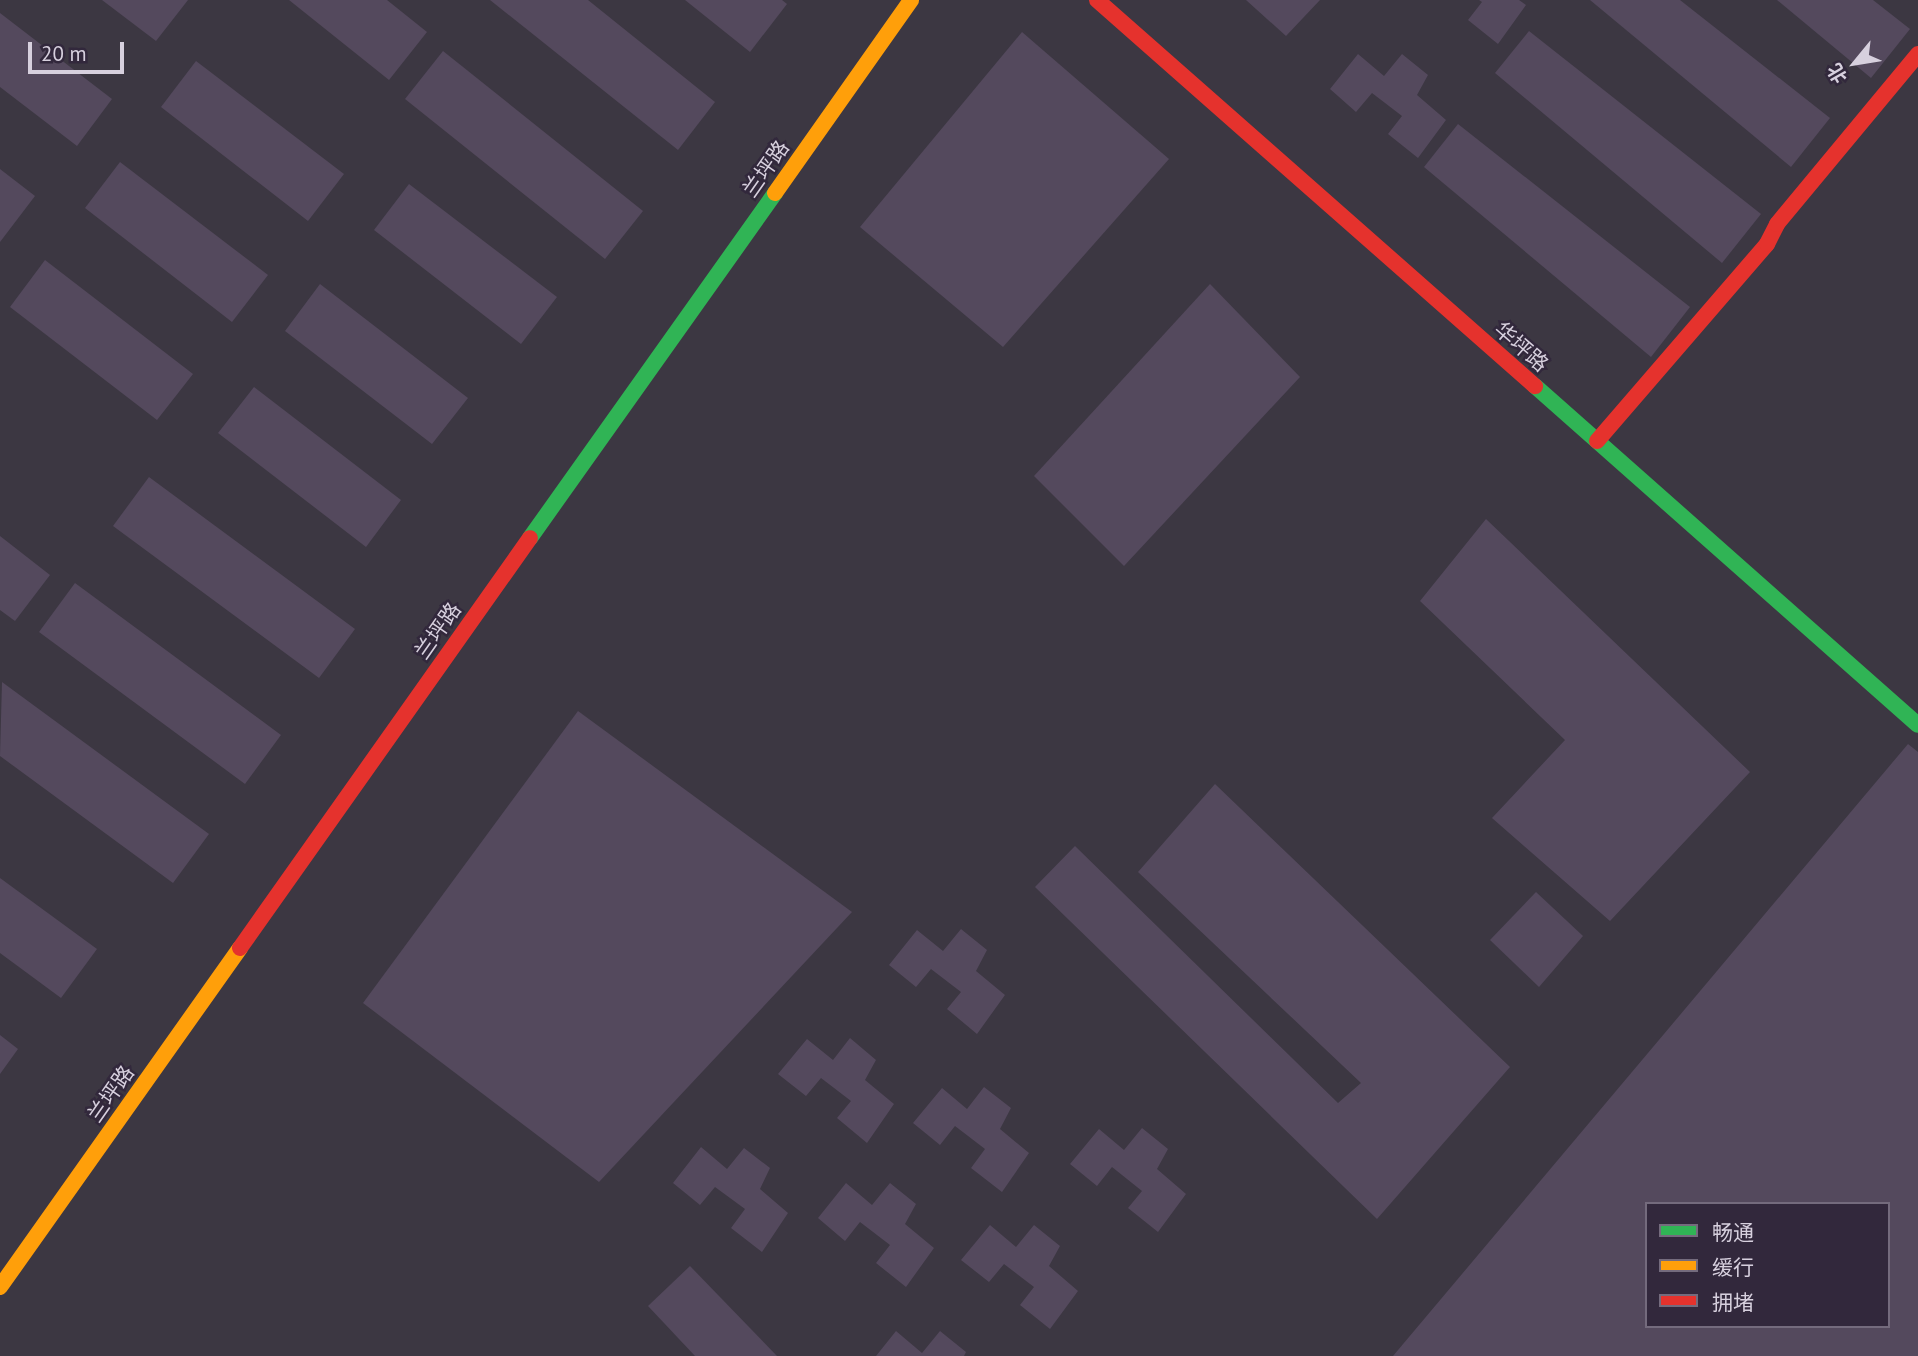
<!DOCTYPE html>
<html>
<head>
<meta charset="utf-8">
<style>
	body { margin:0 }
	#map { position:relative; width:1918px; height:1356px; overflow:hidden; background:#3c3742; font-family:"PT Sans","Noto Sans SC",sans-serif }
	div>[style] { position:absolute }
	.building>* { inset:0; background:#54495d }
	.fast>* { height:16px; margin:-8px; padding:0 8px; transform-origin:8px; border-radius:8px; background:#30b455 }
	.slow>* { height:16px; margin:-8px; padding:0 8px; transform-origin:8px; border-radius:8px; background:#ff9f0a }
	.jam>* { height:16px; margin:-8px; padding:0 8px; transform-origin:8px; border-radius:8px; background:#e5322d }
	span { translate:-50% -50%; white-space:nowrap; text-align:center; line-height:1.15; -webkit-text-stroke:5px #32283c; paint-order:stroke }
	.street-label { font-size:21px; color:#d7d0de }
	.legend { position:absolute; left:1645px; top:1202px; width:245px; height:126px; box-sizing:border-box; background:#32283c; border:2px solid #746b7d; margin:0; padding:9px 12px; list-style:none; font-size:21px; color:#d7d0de }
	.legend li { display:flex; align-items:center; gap:14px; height:35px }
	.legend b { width:35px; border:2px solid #746b7d }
	.north { position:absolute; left:1820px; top:28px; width:70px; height:70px; -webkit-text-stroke:5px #32283c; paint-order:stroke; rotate:240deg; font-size:19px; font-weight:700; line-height:28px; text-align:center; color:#d7d0de }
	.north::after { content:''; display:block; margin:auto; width:24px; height:32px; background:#d7d0de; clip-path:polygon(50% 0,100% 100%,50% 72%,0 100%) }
	.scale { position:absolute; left:28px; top:42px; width:96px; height:32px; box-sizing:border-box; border:4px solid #d7d0de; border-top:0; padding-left:9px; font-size:21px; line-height:24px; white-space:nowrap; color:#d7d0de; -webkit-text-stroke:5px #32283c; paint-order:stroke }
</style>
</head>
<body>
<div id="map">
	<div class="building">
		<div style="clip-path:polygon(102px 0,188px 0,156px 41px)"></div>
		<div style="clip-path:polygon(289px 0,387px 0,427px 32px,389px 80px)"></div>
		<div style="clip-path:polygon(490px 0,588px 0,715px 102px,678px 150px)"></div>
		<div style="clip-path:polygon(685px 0,782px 0,787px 4px,750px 52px)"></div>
		<div style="clip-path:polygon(1246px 0,1320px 0,1286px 36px)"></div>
		<div style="clip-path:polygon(1479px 0,1519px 0,1526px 5px,1498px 44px,1468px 20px,1482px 2px)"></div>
		<div style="clip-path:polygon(1590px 0,1680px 0,1830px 118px,1791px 167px)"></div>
		<div style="clip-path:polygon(1777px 0,1873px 0,1910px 29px,1871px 78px)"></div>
		<div style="clip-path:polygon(0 13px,112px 99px,77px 146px,0 87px)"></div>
		<div style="clip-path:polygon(1529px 31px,1761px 214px,1722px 263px,1495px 73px)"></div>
		<div style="clip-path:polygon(1022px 32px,1169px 159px,1003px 347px,860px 227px)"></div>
		<div style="clip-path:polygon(443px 51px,643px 211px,605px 259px,405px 99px)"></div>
		<div style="clip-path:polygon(1358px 54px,1384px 76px,1402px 54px,1428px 75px,1417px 95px,1446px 120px,1418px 158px,1388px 134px,1402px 116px,1372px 93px,1356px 112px,1330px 89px)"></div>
		<div style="clip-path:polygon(196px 61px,344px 174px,308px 221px,161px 107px)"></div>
		<div style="clip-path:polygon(1458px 124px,1690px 307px,1651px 357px,1424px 167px)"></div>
		<div style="clip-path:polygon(120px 162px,268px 275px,232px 322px,85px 208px)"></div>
		<div style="clip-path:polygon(0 169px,35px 196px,0 242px)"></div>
		<div style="clip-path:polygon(409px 184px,557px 297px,521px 344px,374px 230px)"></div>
		<div style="clip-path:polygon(45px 260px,193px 374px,157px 420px,10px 307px)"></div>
		<div style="clip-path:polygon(320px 284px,468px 398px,432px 444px,285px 331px)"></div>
		<div style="clip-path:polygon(1210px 284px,1300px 377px,1124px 566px,1034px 476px)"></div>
		<div style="clip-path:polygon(254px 387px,401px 500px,366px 547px,218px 433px)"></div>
		<div style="clip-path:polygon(149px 477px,355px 629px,319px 678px,113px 526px)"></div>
		<div style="clip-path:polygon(1486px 519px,1750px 772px,1610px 921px,1492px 818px,1565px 740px,1420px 601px)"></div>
		<div style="clip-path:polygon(0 536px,50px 575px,15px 621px,0 610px)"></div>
		<div style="clip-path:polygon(75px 583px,281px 735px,245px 784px,39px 632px)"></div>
		<div style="clip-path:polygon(2px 682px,209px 834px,173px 883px,0 756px)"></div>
		<div style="clip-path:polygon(578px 711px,852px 912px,599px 1182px,363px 1003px)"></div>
		<div style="clip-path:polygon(evenodd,1908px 744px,1918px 752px,1918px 1356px,1393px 1356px,1908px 744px,1647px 1204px,1888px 1204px,1888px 1326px,1647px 1326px,1647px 1204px)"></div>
		<div style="clip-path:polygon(1215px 784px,1510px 1067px,1377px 1219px,1035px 887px,1075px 846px,1338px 1103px,1361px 1083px,1138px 872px)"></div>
		<div style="clip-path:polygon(0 878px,97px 949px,61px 998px,0 953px)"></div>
		<div style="clip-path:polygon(1536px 892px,1583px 936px,1539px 987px,1490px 940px)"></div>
		<div style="clip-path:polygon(961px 929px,987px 950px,976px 971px,1005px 995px,977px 1034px,947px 1009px,961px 992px,931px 969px,916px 987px,889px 965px,917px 930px,943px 951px)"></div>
		<div style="clip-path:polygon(0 1035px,18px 1049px,0 1074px)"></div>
		<div style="clip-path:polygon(850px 1038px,876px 1060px,865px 1080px,894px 1104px,867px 1143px,837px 1118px,851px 1101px,821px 1078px,806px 1096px,778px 1074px,807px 1039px,833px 1060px)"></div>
		<div style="clip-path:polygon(984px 1087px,1011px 1108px,1000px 1129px,1029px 1153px,1002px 1192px,971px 1168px,985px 1149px,955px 1126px,940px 1145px,913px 1123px,942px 1088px,967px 1109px)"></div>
		<div style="clip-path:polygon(1142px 1128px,1168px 1149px,1157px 1169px,1186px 1194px,1158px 1232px,1128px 1208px,1142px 1191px,1112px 1167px,1097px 1186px,1070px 1164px,1099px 1129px,1124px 1150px)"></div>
		<div style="clip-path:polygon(701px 1147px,727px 1169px,744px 1148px,770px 1168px,760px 1189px,788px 1213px,762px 1252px,731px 1228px,745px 1209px,715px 1187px,700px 1205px,673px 1183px)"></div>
		<div style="clip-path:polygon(846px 1183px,872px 1205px,890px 1183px,916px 1204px,905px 1224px,934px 1248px,906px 1287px,876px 1263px,890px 1245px,860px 1222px,845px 1241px,818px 1218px)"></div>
		<div style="clip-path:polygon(990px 1225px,1016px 1247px,1034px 1225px,1060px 1246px,1049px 1266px,1078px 1291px,1050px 1329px,1020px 1305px,1034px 1287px,1004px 1264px,989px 1282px,961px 1260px)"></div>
		<div style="clip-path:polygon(690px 1266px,777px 1356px,695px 1356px,648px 1306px)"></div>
		<div style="clip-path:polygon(896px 1331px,922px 1353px,940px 1331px,966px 1352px,964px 1356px,876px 1356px)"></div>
	</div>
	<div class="fast">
		<div style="left:1535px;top:386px;width:511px;rotate:41.51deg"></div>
		<div style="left:530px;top:538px;width:423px;rotate:-54.6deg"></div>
	</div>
	<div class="slow">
		<div style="left:775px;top:193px;width:236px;rotate:-54.8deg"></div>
		<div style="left:0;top:1287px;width:415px;rotate:-54.7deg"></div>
	</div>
	<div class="jam">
		<div style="left:1097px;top:0;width:584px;rotate:41.39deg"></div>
		<div style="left:1597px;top:441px;width:260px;rotate:-49.2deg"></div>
		<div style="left:1767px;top:244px;width:22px;rotate:-63deg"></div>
		<div style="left:1777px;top:224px;width:221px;rotate:-50.3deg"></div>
		<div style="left:240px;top:948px;width:502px;rotate:-54.73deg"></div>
	</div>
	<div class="street-label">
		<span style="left:766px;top:169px;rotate:-55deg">兰坪路</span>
		<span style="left:1521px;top:347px;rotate:41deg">华坪路</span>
		<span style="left:438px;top:631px;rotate:-55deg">兰坪路</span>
		<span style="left:111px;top:1094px;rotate:-55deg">兰坪路</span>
	</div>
	<ul class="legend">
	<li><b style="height:9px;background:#30b455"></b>畅通</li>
	<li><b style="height:9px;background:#ff9f0a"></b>缓行</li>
	<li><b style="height:9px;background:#e5322d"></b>拥堵</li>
	</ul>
	<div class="north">北</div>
	<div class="scale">20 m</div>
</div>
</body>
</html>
